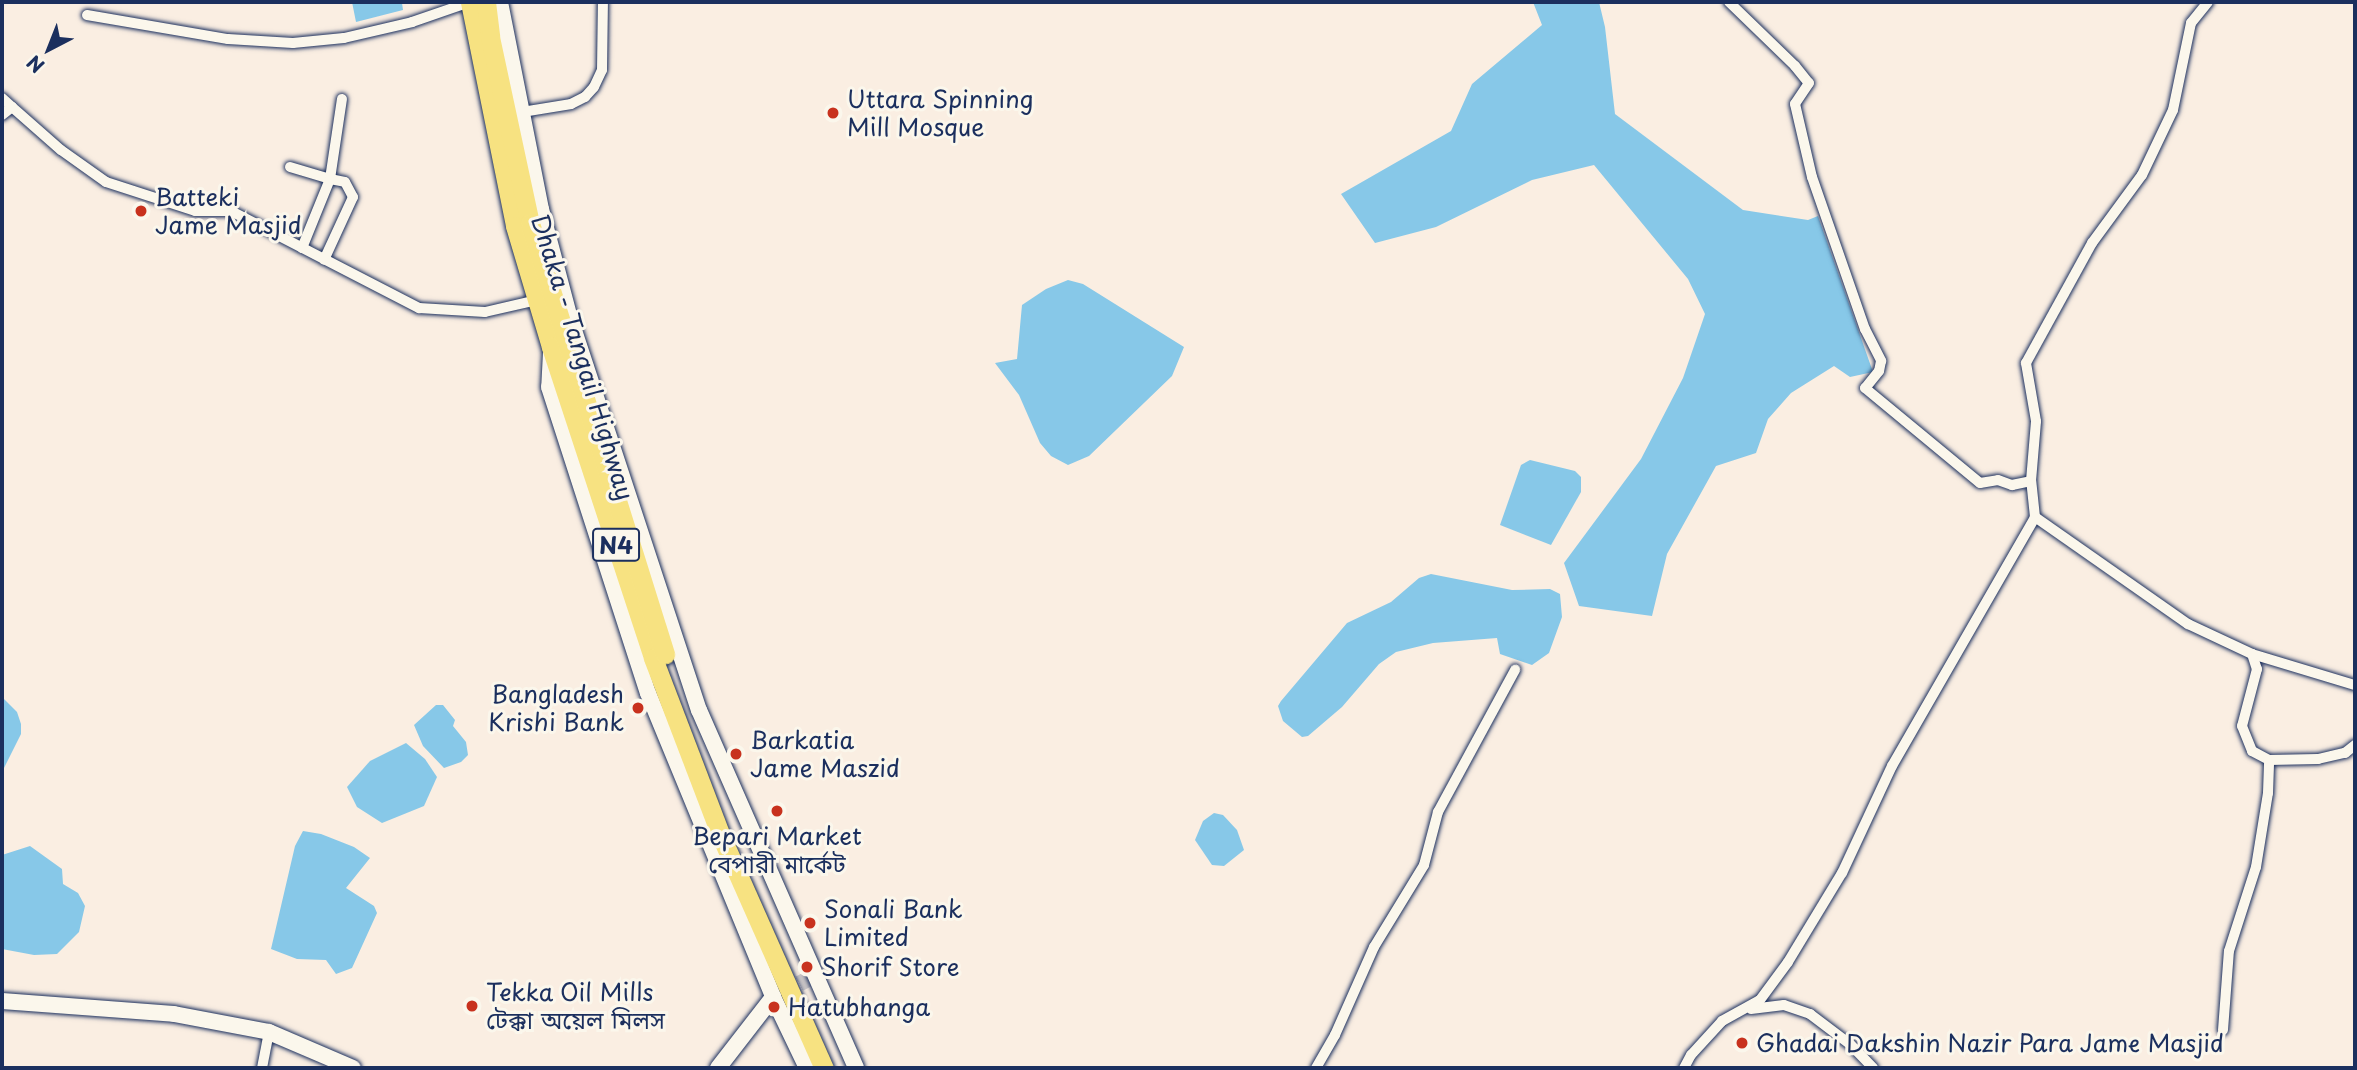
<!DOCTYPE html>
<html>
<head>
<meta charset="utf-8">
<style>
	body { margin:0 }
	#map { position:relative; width:2357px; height:1070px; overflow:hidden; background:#faeee2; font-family:"Playpen Sans","Noto Sans Bengali",sans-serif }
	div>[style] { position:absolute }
	.water>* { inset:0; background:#87c8e8 }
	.secondary-tunnel>* { height:16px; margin-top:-8px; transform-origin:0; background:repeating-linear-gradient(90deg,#cdc8c8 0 16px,transparent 0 24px) }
	.roads { filter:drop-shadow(0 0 2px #1b2f5e) drop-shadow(0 0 2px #1b2f5e) }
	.street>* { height:10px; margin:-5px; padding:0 5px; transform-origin:5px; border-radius:5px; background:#fbf7ec }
	.secondary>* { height:16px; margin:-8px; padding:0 8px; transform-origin:8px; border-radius:8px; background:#fbf7ec }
	.highway>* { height:19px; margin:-9.5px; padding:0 9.5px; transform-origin:9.5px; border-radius:9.5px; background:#f7e281 }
	.dots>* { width:19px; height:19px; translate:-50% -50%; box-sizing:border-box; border:4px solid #fbf7ec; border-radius:50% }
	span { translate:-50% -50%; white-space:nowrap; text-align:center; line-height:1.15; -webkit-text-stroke:6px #fbf7ec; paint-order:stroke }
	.shield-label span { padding:2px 5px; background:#fbf7ec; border:2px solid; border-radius:5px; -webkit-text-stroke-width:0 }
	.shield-label { font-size:23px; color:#1b2f5e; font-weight:700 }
	.poi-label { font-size:24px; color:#1b2f5e }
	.left { translate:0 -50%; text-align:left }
	.right { translate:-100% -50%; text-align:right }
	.street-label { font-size:24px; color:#1b2f5e }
	.frame { position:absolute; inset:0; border:4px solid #1b2f5e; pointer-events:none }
	.north { position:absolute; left:14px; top:14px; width:70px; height:70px; -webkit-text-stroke:5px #fbf7ec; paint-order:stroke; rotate:222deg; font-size:19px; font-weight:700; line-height:28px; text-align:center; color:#1b2f5e }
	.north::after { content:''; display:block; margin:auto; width:24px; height:32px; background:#1b2f5e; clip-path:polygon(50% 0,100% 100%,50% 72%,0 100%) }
</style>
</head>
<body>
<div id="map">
	<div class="water">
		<div style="clip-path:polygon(352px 2px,405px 2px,402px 3px,403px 10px,356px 22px)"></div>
		<div style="clip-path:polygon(1533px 2px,1599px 2px,1605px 27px,1615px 114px,1743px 210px,1808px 220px,1818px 216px,1873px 372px,1850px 377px,1834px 366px,1791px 393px,1768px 419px,1756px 453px,1716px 466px,1667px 554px,1652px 616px,1579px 606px,1564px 563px,1641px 459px,1683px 378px,1705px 314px,1688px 279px,1594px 165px,1532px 180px,1436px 227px,1375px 243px,1341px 194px,1451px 131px,1472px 84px,1542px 25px)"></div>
		<div style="clip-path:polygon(1068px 280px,1083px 284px,1184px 347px,1172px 376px,1089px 456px,1068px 465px,1051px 456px,1040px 443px,1019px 395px,995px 363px,1017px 359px,1022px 305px,1046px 289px)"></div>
		<div style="clip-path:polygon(1530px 460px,1575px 471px,1581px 477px,1581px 492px,1551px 545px,1500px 525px,1521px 465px)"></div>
		<div style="clip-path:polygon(1431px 574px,1512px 590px,1550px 589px,1560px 594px,1562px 617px,1549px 653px,1532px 665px,1500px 654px,1497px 638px,1433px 643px,1396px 652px,1379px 664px,1342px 707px,1308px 736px,1302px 737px,1283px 721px,1278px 706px,1281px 701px,1347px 623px,1391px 602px,1419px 578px)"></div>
		<div style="clip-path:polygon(2px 697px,17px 712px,21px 724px,21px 734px,2px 772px)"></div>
		<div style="clip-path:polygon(436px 705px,443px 705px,455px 720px,453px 726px,466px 742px,468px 755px,461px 762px,444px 768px,423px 746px,414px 725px)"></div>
		<div style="clip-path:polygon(406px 743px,425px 759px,437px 777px,424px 806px,382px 823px,357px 807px,347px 787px,370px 761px)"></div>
		<div style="clip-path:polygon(1214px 813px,1223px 815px,1237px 830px,1244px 850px,1224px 866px,1212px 865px,1195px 840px,1203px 821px)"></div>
		<div style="clip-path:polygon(303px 831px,321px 834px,354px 847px,370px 858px,346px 888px,374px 906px,377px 913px,352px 968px,336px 974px,326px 960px,297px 959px,271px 949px,295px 846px)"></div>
		<div style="clip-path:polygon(30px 846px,62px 869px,63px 884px,78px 893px,85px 906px,79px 932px,57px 954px,34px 955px,2px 949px,2px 855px)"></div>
	</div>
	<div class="secondary-tunnel">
		<div style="left:778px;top:995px;width:40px;rotate:-28deg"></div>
	</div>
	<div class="roads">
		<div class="street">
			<div style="left:1729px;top:2px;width:92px;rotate:44.1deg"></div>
			<div style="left:1795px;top:66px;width:22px;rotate:51deg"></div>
			<div style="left:1809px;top:83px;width:25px;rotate:124deg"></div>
			<div style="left:1795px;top:104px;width:75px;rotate:76.9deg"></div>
			<div style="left:1812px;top:177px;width:161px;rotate:70.8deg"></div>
			<div style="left:1865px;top:329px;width:36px;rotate:63deg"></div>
			<div style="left:1881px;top:361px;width:10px;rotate:101deg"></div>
			<div style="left:1879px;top:371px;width:22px;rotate:129deg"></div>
			<div style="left:1865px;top:388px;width:149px;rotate:39.6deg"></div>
			<div style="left:1980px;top:483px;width:18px;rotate:-9deg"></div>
			<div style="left:1998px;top:480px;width:15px;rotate:20deg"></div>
			<div style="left:2012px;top:485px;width:19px;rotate:-12deg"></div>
			<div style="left:87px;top:15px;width:143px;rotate:9.7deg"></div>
			<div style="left:228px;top:39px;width:65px;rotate:3.5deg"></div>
			<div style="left:293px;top:43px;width:51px;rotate:-5.6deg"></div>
			<div style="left:344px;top:38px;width:70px;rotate:-13.2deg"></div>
			<div style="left:412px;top:22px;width:61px;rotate:-19deg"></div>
			<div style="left:2px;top:98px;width:13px;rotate:42deg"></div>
			<div style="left:12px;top:107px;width:13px;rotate:141deg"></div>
			<div style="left:12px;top:107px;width:65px;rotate:41.3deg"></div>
			<div style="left:61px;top:150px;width:55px;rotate:35.4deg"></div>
			<div style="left:106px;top:182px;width:94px;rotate:18deg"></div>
			<div style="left:195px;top:211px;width:36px"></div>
			<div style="left:231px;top:211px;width:212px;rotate:27.3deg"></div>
			<div style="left:419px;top:308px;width:66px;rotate:3.5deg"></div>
			<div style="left:485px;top:312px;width:53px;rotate:-13deg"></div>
			<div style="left:516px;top:113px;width:56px;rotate:-9.3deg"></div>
			<div style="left:571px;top:104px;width:16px;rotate:-27deg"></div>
			<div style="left:585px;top:97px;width:13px;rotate:-48deg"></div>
			<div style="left:594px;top:87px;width:19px;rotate:-65deg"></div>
			<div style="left:602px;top:70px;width:68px;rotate:-89.2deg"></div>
			<div style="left:290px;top:167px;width:42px;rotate:16.7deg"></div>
			<div style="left:330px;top:179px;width:81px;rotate:-81.5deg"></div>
			<div style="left:302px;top:248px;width:74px;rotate:-67.9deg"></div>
			<div style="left:330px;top:179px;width:15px;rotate:11deg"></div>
			<div style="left:345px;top:182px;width:17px;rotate:62deg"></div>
			<div style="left:353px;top:197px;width:69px;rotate:114.7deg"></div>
			<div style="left:2035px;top:517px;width:187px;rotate:35deg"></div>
			<div style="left:2188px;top:624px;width:71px;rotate:25.1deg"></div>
			<div style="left:2252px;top:654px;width:108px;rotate:16.8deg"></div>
			<div style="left:2252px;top:654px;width:16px;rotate:72deg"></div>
			<div style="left:2257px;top:669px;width:59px;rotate:104.7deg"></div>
			<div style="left:2242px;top:726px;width:27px;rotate:68deg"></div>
			<div style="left:2252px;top:751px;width:19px;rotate:28deg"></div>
			<div style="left:2269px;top:760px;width:49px;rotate:-1.2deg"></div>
			<div style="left:2318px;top:759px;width:28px;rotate:-13deg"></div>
			<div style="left:2345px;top:753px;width:13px;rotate:-39deg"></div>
			<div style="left:1751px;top:1009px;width:33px;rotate:-7deg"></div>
			<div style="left:1784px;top:1005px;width:28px;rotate:19deg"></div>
			<div style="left:1810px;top:1014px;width:51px;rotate:37.1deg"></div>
			<div style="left:1851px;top:1045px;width:32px;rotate:46deg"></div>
			<div style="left:2223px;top:1030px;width:79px;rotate:-85.7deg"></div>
			<div style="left:2229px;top:951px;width:88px;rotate:-72.2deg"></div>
			<div style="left:2256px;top:867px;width:75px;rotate:-80.8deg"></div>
			<div style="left:2268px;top:793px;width:33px;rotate:-88deg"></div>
			<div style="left:262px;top:1068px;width:37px;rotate:-79deg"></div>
			<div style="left:1316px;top:1068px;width:38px;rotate:-60deg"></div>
			<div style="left:1335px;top:1035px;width:96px;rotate:-66.1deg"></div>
			<div style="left:1374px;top:947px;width:96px;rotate:-58.6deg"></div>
			<div style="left:1424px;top:865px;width:55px;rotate:-75.2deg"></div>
			<div style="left:1438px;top:812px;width:162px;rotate:-61.5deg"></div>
			<div style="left:1684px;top:1068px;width:15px;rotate:-62deg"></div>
			<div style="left:1691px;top:1055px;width:46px;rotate:-47.6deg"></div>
			<div style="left:1722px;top:1021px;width:43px;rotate:-28.9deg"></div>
			<div style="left:1760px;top:1000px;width:47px;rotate:-53.6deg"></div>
			<div style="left:1788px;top:962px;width:104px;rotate:-58.8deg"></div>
			<div style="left:1842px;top:873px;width:118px;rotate:-65deg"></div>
			<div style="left:1892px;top:766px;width:287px;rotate:-60.1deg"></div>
			<div style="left:2035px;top:517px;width:36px;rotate:-96deg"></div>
			<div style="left:2031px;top:481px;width:60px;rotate:-85.2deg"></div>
			<div style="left:2036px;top:421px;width:59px;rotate:-99.8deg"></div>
			<div style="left:2026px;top:363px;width:137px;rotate:-61.2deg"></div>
			<div style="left:2092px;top:243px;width:84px;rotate:-53.7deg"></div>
			<div style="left:2142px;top:175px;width:72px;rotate:-64.5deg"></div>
			<div style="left:2173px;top:110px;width:89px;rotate:-78.3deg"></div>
			<div style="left:2191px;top:23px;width:27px;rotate:-51deg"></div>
		</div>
		<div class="secondary">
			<div style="left:500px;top:2px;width:211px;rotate:78.8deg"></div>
			<div style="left:541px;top:209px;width:110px;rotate:75.2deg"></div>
			<div style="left:569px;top:315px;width:416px;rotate:71.8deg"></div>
			<div style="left:699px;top:710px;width:391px;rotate:66.3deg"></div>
			<div style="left:551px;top:353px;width:34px;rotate:93deg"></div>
			<div style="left:549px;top:387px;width:322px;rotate:72.1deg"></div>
			<div style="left:648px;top:693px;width:329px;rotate:67.6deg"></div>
			<div style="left:773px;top:997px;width:79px;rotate:64.4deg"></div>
			<div style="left:2px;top:1001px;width:172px;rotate:4.3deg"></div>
			<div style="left:174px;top:1014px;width:97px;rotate:10.7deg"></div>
			<div style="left:269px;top:1032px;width:91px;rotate:23.2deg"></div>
			<div style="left:718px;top:1068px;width:90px;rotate:-52.2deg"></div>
		</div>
		<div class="highway">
			<div style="left:470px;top:2px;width:228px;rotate:78.6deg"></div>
			<div style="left:515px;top:226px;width:126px;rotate:73.4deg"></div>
			<div style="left:551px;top:347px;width:327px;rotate:71.8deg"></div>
			<div style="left:653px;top:658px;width:191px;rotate:69.1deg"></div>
			<div style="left:721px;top:836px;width:254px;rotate:66.1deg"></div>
			<div style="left:486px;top:2px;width:35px;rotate:83deg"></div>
			<div style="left:490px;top:37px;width:190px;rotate:77.9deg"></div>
			<div style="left:530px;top:223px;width:452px;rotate:72.6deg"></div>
		</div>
	</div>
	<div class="dots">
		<div style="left:833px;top:113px;background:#c8321e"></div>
		<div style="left:141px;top:211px;background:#c8321e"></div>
		<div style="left:638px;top:708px;background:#c8321e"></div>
		<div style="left:736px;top:754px;background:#c8321e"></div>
		<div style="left:777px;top:811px;background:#c8321e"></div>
		<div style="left:810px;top:923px;background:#c8321e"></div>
		<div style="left:807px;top:967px;background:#c8321e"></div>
		<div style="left:472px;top:1006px;background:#c8321e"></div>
		<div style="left:774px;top:1007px;background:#c8321e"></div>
		<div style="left:1742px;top:1043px;background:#c8321e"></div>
	</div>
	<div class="shield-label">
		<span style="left:616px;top:545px">N4</span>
	</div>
	<div class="poi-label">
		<span class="left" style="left:847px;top:113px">Uttara Spinning<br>Mill Mosque</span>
		<span class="left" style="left:155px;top:211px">Batteki<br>Jame Masjid</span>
		<span class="right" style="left:624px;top:708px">Bangladesh<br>Krishi Bank</span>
		<span class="left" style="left:750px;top:754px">Barkatia<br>Jame Maszid</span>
		<span style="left:777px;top:850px">Bepari Market<br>বেপারী মার্কেট</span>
		<span class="left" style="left:824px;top:923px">Sonali Bank<br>Limited</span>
		<span class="left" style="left:821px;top:967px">Shorif Store</span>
		<span class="left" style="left:486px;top:1006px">Tekka Oil Mills<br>টেক্কা অয়েল মিলস</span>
		<span class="left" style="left:788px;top:1007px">Hatubhanga</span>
		<span class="left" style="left:1756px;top:1043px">Ghadai Dakshin Nazir Para Jame Masjid</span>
	</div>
	<div class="street-label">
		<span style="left:583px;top:357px;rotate:73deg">Dhaka - Tangail Highway</span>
	</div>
	<div class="frame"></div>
	<div class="north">N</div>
</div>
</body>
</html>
